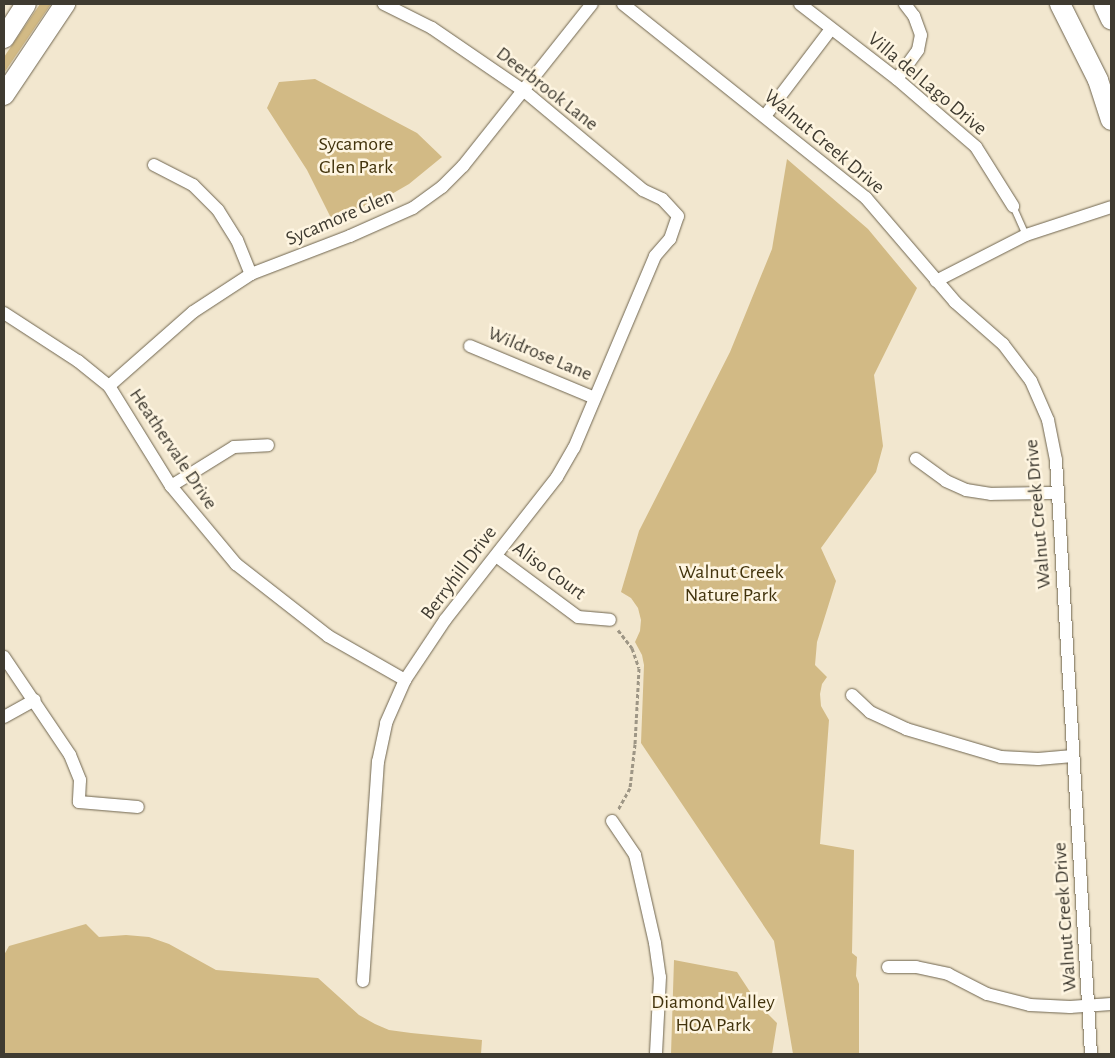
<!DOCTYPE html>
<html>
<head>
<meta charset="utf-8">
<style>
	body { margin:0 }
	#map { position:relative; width:1115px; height:1058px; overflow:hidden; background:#f2e7cf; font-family:"Alegreya Sans",sans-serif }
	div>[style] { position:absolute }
	.green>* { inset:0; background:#d2ba85 }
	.path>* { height:3px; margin-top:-1.5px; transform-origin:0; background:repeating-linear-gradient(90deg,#9e9685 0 4px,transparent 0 6.5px) }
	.roads { filter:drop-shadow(0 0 1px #6f654f) drop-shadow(0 0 1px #6f654f) }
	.service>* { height:6px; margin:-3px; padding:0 3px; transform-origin:3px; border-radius:3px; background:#fff }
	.minor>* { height:12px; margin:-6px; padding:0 6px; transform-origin:6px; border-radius:6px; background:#fff }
	.primary>* { height:20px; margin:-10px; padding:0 10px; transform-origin:10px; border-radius:10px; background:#fff }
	span { translate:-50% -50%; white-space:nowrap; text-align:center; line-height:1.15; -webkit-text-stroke:5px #fef5e1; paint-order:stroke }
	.street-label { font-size:20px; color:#3f3b31 }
	.park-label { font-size:20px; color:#42330c }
	.frame { position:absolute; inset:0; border:5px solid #3f3b31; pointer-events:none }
</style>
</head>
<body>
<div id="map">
	<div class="green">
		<div style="clip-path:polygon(40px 4px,51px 4px,4px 73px,4px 57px)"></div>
		<div style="clip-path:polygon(315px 79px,417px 133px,442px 157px,409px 184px,390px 195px,332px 220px,307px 170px,267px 108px,279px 82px)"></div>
		<div style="clip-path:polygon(787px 159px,868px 229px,917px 288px,874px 375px,883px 446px,876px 472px,821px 548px,836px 581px,817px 642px,815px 665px,827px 677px,822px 684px,820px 694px,821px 706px,829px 720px,820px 844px,854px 850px,852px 953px,857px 957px,856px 976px,859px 984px,859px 1054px,793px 1054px,774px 941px,641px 743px,644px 665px,642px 655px,635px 642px,640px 631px,641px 620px,638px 608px,631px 598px,621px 592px,639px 531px,730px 352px,772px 249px)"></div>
		<div style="clip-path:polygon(86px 924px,99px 937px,126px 935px,149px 937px,169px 944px,216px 970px,318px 978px,359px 1015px,375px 1024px,389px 1030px,411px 1033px,482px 1040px,481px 1054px,4px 1054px,4px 955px,9px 946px)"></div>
		<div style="clip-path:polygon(674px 960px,737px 972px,758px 1004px,777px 1023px,772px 1054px,671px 1054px)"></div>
	</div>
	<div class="path">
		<div style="left:618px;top:630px;width:23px;rotate:52deg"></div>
		<div style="left:632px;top:648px;width:21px;rotate:71deg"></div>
		<div style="left:639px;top:668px;width:76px;rotate:93deg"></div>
		<div style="left:635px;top:744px;width:44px;rotate:96.5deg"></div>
		<div style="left:630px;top:788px;width:25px;rotate:119deg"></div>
	</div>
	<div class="roads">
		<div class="service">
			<div style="left:1013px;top:206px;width:32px;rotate:66deg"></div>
		</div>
		<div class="minor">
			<div style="left:623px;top:4px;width:311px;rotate:38.6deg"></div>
			<div style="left:866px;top:198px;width:137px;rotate:49.4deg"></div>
			<div style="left:955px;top:302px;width:64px;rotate:41.2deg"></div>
			<div style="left:1003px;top:344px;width:46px;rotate:52.9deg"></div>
			<div style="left:1031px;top:381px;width:43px;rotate:66.4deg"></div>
			<div style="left:1048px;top:420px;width:41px;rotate:78.7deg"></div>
			<div style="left:1056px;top:460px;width:595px;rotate:86.63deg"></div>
			<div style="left:800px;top:4px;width:123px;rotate:37.7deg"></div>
			<div style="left:897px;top:79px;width:104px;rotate:40.7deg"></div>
			<div style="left:976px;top:147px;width:70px;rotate:57.9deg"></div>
			<div style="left:897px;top:79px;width:36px;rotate:-54deg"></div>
			<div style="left:918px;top:50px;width:15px;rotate:-79deg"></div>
			<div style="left:921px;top:35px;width:20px;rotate:-110deg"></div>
			<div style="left:914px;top:16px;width:15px;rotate:-127deg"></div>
			<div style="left:765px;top:116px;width:109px;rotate:-52.8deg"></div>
			<div style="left:154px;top:165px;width:44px;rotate:27.1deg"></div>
			<div style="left:193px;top:185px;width:35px;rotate:45deg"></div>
			<div style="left:218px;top:210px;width:36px;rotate:58deg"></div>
			<div style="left:237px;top:240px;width:37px;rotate:68deg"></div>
			<div style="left:936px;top:281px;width:101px;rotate:-27.1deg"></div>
			<div style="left:1026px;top:235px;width:89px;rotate:-18.2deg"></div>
			<div style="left:4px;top:313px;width:88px;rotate:33deg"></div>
			<div style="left:78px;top:361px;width:40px;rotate:39deg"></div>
			<div style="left:109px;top:386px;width:118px;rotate:58.2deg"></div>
			<div style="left:171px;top:486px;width:102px;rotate:50.2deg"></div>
			<div style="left:236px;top:564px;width:117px;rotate:38deg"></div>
			<div style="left:328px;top:636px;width:89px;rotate:29.7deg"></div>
			<div style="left:470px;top:346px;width:135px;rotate:22.6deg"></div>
			<div style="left:109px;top:386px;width:112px;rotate:-41.4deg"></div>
			<div style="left:193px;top:312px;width:69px;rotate:-33.2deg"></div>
			<div style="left:251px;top:274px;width:106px;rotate:-21deg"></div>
			<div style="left:350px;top:236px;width:69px;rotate:-24deg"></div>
			<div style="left:413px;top:208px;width:36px;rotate:-36deg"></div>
			<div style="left:442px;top:187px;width:30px;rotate:-45deg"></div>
			<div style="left:463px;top:166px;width:207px;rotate:-51.5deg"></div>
			<div style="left:916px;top:459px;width:37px;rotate:36deg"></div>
			<div style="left:946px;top:481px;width:22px;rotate:24deg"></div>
			<div style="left:966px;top:490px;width:25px;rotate:9deg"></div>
			<div style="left:991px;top:494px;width:67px;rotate:-0.9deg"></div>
			<div style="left:171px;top:486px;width:74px;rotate:-31.8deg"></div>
			<div style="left:234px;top:447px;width:34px;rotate:-3deg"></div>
			<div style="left:496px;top:556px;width:102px;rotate:36.6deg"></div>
			<div style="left:578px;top:617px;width:32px;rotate:5deg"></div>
			<div style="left:4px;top:657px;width:118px;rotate:56deg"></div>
			<div style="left:70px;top:755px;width:27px;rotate:68deg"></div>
			<div style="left:80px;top:780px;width:22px;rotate:93deg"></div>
			<div style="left:79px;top:802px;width:59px;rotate:4.8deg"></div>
			<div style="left:852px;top:695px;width:25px;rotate:43deg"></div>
			<div style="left:870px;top:712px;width:40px;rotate:25deg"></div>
			<div style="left:906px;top:729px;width:99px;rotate:16.4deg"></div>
			<div style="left:1001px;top:757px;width:37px;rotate:3deg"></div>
			<div style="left:1038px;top:759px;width:35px;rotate:-5deg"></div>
			<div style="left:4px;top:717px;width:35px;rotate:-29deg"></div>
			<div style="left:612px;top:821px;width:41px;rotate:55.9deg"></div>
			<div style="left:635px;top:855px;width:90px;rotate:77.2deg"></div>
			<div style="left:655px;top:943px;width:34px;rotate:82deg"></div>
			<div style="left:660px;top:977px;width:77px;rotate:93deg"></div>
			<div style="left:888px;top:967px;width:28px"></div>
			<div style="left:916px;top:967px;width:33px;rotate:12deg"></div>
			<div style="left:948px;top:974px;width:44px;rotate:27.1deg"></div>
			<div style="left:987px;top:994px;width:44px;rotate:14.3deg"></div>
			<div style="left:1030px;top:1005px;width:40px;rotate:2.9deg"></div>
			<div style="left:1070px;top:1007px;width:41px;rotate:-4.2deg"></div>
			<div style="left:363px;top:981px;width:220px;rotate:-86.1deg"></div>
			<div style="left:378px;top:762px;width:40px;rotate:-78deg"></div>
			<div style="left:386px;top:723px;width:47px;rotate:-66.2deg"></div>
			<div style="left:405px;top:680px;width:72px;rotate:-56.3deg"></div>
			<div style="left:445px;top:620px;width:182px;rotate:-51.9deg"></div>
			<div style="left:557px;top:477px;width:34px;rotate:-60deg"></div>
			<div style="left:574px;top:448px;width:208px;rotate:-67.1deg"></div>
			<div style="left:655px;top:256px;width:23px;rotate:-49deg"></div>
			<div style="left:670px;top:239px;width:24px;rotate:-71deg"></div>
			<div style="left:678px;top:216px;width:23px;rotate:-133deg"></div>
			<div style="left:662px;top:199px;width:21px;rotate:-155deg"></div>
			<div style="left:643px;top:190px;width:155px;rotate:-140.2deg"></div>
			<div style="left:524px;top:91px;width:112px;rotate:-145.6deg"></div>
			<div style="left:432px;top:28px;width:54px;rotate:-153.4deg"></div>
		</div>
		<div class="primary">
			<div style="left:1060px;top:4px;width:85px;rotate:63.4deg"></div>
			<div style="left:1098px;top:80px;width:42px;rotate:72deg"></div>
			<div style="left:1104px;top:4px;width:17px;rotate:65deg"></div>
			<div style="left:4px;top:38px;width:40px;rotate:-57.1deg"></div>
			<div style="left:4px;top:95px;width:110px;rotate:-56.2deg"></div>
		</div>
	</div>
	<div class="street-label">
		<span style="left:927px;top:84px;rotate:40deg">Villa del Lago Drive</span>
		<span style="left:547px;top:89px;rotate:38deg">Deerbrook Lane</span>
		<span style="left:824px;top:142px;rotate:40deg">Walnut Creek Drive</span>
		<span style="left:340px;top:218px;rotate:-23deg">Sycamore Glen</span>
		<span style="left:540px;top:354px;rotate:23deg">Wildrose Lane</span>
		<span style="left:173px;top:449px;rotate:56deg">Heathervale Drive</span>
		<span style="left:1038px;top:514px;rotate:-95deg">Walnut Creek Drive</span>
		<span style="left:549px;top:571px;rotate:36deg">Aliso Court</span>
		<span style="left:459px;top:573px;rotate:-53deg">Berryhill Drive</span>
		<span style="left:1065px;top:917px;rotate:-94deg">Walnut Creek Drive</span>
	</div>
	<div class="park-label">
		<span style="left:356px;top:156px">Sycamore<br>Glen Park</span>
		<span style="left:731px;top:584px">Walnut Creek<br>Nature Park</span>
		<span style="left:713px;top:1014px">Diamond Valley<br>HOA Park</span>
	</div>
	<div class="frame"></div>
</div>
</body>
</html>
